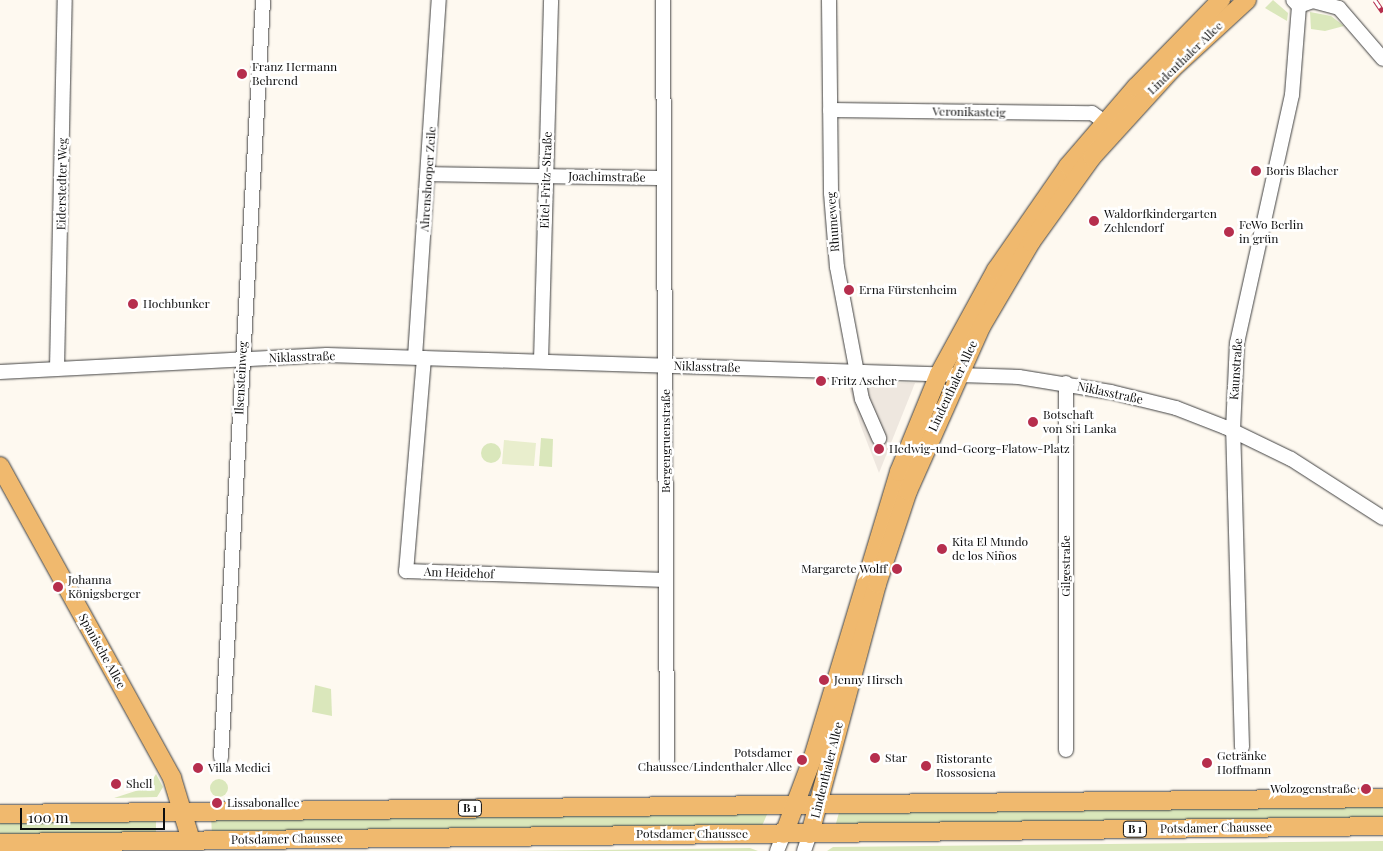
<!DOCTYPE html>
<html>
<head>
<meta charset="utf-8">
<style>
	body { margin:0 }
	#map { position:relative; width:1383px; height:851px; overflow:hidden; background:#fef9f0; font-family:"Playfair Display",serif }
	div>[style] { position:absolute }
	.green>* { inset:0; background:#dae7bb }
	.round { border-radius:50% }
	.pitch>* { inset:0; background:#e9eecd }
	.plaza>* { inset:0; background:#eee7df }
	.roads { filter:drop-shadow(0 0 1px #414141) drop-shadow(0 0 1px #414141) }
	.minor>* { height:14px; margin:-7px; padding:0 7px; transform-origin:7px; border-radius:7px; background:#fff }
	.major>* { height:18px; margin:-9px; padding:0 9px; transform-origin:9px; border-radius:9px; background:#f0b96e }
	.rail>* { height:5px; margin-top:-2.5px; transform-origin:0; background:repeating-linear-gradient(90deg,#fff 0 9px,#b62e4d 0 18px); box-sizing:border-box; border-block:1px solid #b62e4d }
	.dots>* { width:14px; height:14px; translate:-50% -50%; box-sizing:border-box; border:2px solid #fff; border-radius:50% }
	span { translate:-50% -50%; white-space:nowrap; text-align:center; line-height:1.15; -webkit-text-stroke:5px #fff; paint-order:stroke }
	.shield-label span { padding:1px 4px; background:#fff; border:1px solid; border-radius:4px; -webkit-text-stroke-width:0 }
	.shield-label { font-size:11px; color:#0e0e0e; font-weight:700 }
	.street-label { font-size:12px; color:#0e0e0e }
	.poi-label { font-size:12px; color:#0e0e0e }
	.left { translate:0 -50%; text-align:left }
	.right { translate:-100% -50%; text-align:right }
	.scale { position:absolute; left:20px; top:808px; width:145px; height:22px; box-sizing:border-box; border:2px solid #0e0e0e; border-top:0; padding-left:6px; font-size:15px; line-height:18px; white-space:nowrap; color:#0e0e0e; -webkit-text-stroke:4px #fff; paint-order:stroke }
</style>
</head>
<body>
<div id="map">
	<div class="green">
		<div style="clip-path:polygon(1273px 0,1288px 13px,1287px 21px,1265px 8px)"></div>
		<div style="clip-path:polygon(1310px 12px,1331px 16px,1344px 26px,1325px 31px,1311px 29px)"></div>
		<div style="clip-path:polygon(541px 438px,553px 439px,552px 467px,539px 466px)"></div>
		<div class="round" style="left:481px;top:443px;width:20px;height:20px"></div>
		<div style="clip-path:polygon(315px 685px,331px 689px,332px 716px,312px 712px)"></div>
		<div style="clip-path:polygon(156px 774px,163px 787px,157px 797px,114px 798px,148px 787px)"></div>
		<div class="round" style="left:210px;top:779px;width:18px;height:18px"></div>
		<div style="clip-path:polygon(1383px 804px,1383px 821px,835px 827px,840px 809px)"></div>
		<div style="clip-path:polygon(769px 810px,761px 828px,212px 835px,211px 816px)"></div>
		<div style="clip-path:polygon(156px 816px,156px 836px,0 838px,0 818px)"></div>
		<div style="clip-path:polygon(1383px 841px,1383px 851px,827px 851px,833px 847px)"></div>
		<div style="clip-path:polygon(750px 848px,758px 851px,514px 851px,679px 849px)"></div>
	</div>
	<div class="pitch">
		<div style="clip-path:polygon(504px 440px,536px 443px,534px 466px,502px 464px)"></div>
	</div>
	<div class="plaza">
		<div style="clip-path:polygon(847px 381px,915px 383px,879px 473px,860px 424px)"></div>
	</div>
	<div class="roads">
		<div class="minor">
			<div style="left:663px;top:0;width:761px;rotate:89.7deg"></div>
			<div style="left:829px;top:0;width:193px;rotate:89.4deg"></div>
			<div style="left:831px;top:193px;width:74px;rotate:85.4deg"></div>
			<div style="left:837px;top:267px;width:134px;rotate:79.3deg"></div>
			<div style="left:862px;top:399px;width:43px;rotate:66.4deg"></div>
			<div style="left:1299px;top:6px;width:15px;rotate:-20deg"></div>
			<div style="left:1313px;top:1px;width:27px;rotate:15deg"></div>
			<div style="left:1339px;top:8px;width:67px;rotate:49.2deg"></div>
			<div style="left:830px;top:110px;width:262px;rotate:0.7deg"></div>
			<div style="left:1092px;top:113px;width:16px;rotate:35deg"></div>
			<div style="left:429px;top:174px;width:235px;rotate:1deg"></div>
			<div style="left:415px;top:357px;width:358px;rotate:-86.2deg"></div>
			<div style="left:424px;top:358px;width:214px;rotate:94.8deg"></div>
			<div style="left:406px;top:571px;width:260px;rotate:2deg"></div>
			<div style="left:541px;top:361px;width:361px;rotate:-88.4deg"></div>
			<div style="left:57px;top:368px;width:368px;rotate:-88.8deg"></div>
			<div style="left:0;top:372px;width:327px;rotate:-3deg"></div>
			<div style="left:327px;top:355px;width:692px;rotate:1.82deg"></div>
			<div style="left:1019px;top:377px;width:93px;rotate:9.3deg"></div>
			<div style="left:1111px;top:392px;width:67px;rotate:13.8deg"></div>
			<div style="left:1176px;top:408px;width:53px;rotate:21.2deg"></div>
			<div style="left:1225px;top:427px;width:73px;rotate:25.9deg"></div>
			<div style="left:1291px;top:459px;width:109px;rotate:32.7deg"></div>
			<div style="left:1066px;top:383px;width:367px;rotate:90deg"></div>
			<div style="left:1242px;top:747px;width:317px;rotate:-91.6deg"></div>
			<div style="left:1233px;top:430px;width:87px;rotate:-87.4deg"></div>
			<div style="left:1237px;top:343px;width:254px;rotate:-77.5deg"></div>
			<div style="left:1292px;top:95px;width:89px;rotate:-85.5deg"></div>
			<div style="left:1299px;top:6px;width:8px;rotate:-135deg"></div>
			<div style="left:221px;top:757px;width:758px;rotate:-86.82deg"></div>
			<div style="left:777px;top:851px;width:18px;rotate:-68deg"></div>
			<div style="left:804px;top:851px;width:18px;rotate:-71deg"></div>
		</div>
		<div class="major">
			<div style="left:0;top:466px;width:356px;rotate:61.1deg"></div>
			<div style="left:172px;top:778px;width:65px;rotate:73deg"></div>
			<div style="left:0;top:814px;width:1383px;rotate:-0.66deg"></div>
			<div style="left:784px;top:834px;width:82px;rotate:-69.4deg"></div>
			<div style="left:813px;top:757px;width:298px;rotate:-73.2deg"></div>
			<div style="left:899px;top:472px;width:106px;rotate:-67.8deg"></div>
			<div style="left:939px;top:374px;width:119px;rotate:-61.3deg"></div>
			<div style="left:996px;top:270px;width:126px;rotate:-55.3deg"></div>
			<div style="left:1068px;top:166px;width:104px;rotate:-49.3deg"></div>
			<div style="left:1136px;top:87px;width:122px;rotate:-45.7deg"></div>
			<div style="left:810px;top:834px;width:259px;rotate:-75deg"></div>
			<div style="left:877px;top:584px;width:98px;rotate:-71.6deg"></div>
			<div style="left:908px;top:491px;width:180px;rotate:-66deg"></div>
			<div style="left:981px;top:327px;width:99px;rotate:-59.5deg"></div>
			<div style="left:1031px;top:242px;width:105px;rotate:-54.3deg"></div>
			<div style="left:1092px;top:157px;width:119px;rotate:-47.7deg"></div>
			<div style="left:1172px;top:69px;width:102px;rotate:-42.6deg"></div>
			<div style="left:0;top:843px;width:1383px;rotate:-0.7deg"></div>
		</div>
	</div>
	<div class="rail">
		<div style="left:1375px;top:0;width:14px;rotate:56deg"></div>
	</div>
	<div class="dots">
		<div style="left:242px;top:74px;background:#b62e4d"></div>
		<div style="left:1256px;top:171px;background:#b62e4d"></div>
		<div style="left:1094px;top:221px;background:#b62e4d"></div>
		<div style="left:1229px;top:232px;background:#b62e4d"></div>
		<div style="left:849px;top:290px;background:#b62e4d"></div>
		<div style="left:133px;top:304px;background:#b62e4d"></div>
		<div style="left:821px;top:381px;background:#b62e4d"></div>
		<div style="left:1033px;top:422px;background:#b62e4d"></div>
		<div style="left:879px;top:449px;background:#b62e4d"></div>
		<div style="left:942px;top:549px;background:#b62e4d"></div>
		<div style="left:897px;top:569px;background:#b62e4d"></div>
		<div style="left:58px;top:587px;background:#b62e4d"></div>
		<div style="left:824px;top:680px;background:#b62e4d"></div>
		<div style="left:875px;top:758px;background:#b62e4d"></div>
		<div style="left:802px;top:760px;background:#b62e4d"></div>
		<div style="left:1207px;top:763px;background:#b62e4d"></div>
		<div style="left:926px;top:766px;background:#b62e4d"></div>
		<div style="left:198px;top:768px;background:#b62e4d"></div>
		<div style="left:116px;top:784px;background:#b62e4d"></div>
		<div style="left:1366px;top:789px;background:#b62e4d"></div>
		<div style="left:217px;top:803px;background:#b62e4d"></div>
	</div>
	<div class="shield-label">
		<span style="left:470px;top:808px">B 1</span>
		<span style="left:1135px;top:829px">B 1</span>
	</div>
	<div class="street-label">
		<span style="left:1185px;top:58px;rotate:-44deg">Lindenthaler Allee</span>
		<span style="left:969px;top:112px;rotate:1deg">Veronikasteig</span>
		<span style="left:607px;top:177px;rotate:1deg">Joachimstraße</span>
		<span style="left:428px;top:179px;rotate:-86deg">Ahrenshooper Zeile</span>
		<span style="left:546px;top:180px;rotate:-88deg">Eitel-Fritz-Straße</span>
		<span style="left:62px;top:184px;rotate:-89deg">Eiderstedter Weg</span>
		<span style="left:833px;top:222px;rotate:-94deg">Rhumeweg</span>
		<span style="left:302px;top:357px;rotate:-2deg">Niklasstraße</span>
		<span style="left:707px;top:367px;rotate:2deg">Niklasstraße</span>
		<span style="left:1236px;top:369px;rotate:-86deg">Kaunstraße</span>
		<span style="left:241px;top:378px;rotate:-87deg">Ilsensteinweg</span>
		<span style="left:953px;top:386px;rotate:-65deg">Lindenthaler Allee</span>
		<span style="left:1110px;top:393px;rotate:12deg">Niklasstraße</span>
		<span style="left:666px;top:441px;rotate:-90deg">Bergengruenstraße</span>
		<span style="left:1066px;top:566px;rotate:-90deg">Gilgestraße</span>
		<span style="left:459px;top:573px;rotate:2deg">Am Heidehof</span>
		<span style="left:102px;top:651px;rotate:61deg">Spanische Allee</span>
		<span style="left:827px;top:770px;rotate:-76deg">Lindenthaler Allee</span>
		<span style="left:1216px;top:828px;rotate:-1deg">Potsdamer Chaussee</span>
		<span style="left:692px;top:834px">Potsdamer Chaussee</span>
		<span style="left:287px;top:839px;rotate:-1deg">Potsdamer Chaussee</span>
	</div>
	<div class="poi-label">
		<span class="left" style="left:252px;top:74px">Franz Hermann<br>Behrend</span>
		<span class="left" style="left:1266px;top:171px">Boris Blacher</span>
		<span class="left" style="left:1104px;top:221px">Waldorfkindergarten<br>Zehlendorf</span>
		<span class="left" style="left:1239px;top:232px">FeWo Berlin<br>in grün</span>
		<span class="left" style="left:859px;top:290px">Erna Fürstenheim</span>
		<span class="left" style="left:143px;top:304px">Hochbunker</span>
		<span class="left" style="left:831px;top:381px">Fritz Ascher</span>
		<span class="left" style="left:1043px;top:422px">Botschaft<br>von Sri Lanka</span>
		<span class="left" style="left:889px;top:449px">Hedwig-und-Georg-Flatow-Platz</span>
		<span class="left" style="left:952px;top:549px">Kita El Mundo<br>de los Niños</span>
		<span class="right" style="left:887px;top:569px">Margarete Wolff</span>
		<span class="left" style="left:68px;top:587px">Johanna<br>Königsberger</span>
		<span class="left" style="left:834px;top:680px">Jenny Hirsch</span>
		<span class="right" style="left:792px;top:760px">Potsdamer<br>Chaussee/Lindenthaler Allee</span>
		<span class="left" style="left:1217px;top:763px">Getränke<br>Hoffmann</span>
		<span class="left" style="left:885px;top:758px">Star</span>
		<span class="left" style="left:936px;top:766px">Ristorante<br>Rossosiena</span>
		<span class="left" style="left:208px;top:768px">Villa Medici</span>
		<span class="left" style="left:126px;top:784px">Shell</span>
		<span class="right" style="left:1356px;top:789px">Wolzogenstraße</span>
		<span class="left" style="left:227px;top:803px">Lissabonallee</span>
	</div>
	<div class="scale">100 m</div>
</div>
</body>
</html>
